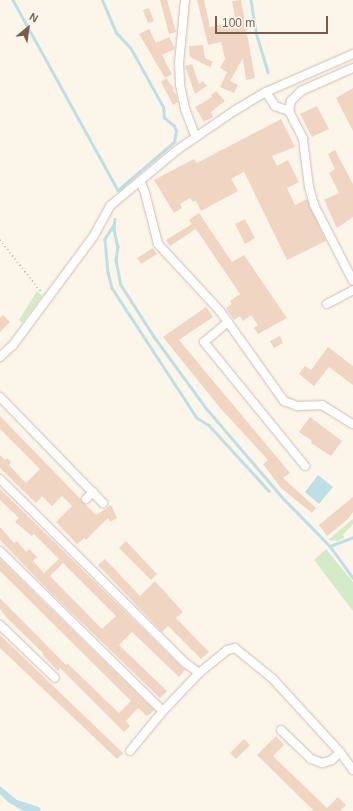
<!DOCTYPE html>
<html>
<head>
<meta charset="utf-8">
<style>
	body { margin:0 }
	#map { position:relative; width:353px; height:811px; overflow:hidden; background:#fcf5ea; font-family:Arial,sans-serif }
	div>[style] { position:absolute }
	.green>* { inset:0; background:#d5eac8 }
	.water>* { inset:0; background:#bedfe5 }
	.stream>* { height:2.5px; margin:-1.25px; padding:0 1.25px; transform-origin:1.25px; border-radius:1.25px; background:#bedfe5 }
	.building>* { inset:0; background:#f0d6c2 }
	.path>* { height:1.5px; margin-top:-0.75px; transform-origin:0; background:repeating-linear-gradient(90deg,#d6b9a5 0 1px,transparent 0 4px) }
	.roads { filter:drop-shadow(0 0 1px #cebeb0) drop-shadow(0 0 1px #cebeb0) }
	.minor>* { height:8px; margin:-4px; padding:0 4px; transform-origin:4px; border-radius:4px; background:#fff }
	span { translate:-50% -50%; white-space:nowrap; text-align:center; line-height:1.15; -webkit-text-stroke:4px #fef9f0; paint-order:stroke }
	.north { position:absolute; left:8px; top:8px; width:40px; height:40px; -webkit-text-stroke:3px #fef9f0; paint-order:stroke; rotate:29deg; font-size:11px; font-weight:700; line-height:16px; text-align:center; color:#765d4e }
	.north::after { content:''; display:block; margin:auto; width:14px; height:18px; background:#765d4e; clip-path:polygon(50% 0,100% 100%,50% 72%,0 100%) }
	.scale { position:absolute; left:215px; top:16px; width:113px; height:18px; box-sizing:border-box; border:2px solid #765d4e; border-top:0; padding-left:5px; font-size:12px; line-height:14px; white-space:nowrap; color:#765d4e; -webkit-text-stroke:3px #fef9f0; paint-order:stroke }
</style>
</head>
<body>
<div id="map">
	<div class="green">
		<div style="clip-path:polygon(37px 291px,42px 296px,22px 323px,19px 320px)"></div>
		<div style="clip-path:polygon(353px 519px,353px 524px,343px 535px,344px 538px,338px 541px,328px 540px)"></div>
		<div style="clip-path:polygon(326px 549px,353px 582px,353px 611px,314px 560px)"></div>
	</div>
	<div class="water">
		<div style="clip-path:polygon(318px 475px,333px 487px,319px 504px,305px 492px)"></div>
		<div style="clip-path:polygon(0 786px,17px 800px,39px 807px,41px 811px,23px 811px,8px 802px,0 794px)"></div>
	</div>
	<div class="stream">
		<div style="left:13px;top:0;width:217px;rotate:61.1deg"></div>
		<div style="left:118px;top:190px;width:74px;rotate:-40.6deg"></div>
		<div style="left:174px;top:142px;width:11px;rotate:-80deg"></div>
		<div style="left:176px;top:131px;width:5px;rotate:-112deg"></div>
		<div style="left:174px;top:126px;width:13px;rotate:-141deg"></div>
		<div style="left:164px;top:118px;width:11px;rotate:-95deg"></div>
		<div style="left:163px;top:107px;width:66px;rotate:-118.9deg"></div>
		<div style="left:131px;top:49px;width:22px;rotate:-133deg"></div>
		<div style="left:116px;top:33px;width:36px;rotate:-113deg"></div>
		<div style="left:251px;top:0;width:32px;rotate:81deg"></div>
		<div style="left:256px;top:32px;width:42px;rotate:73.3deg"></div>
		<div style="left:115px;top:219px;width:11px;rotate:95deg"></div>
		<div style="left:114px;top:230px;width:17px;rotate:77deg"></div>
		<div style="left:118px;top:247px;width:13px;rotate:99deg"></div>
		<div style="left:116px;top:260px;width:25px;rotate:79deg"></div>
		<div style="left:121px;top:285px;width:63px;rotate:57.3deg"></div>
		<div style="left:155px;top:338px;width:88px;rotate:53.8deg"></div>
		<div style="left:207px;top:409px;width:118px;rotate:49.5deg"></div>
		<div style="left:284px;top:499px;width:66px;rotate:45.6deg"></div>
		<div style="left:330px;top:546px;width:25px;rotate:-21deg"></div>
		<div style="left:114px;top:225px;width:17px;rotate:123deg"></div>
		<div style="left:105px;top:239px;width:33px;rotate:85deg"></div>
		<div style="left:108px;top:272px;width:16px;rotate:76deg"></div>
		<div style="left:112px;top:288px;width:155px;rotate:56.8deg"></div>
		<div style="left:197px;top:418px;width:14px;rotate:30deg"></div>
		<div style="left:209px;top:425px;width:89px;rotate:47.7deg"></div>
		<div style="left:330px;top:546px;width:39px;rotate:54deg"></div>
	</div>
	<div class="building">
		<div style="clip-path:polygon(160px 0,167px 0,176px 32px,169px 34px)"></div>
		<div style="clip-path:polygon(197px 0,204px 0,210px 27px,236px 21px,232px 1px,241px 0,255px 78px,246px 80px,243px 58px,230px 81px,238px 85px,234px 93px,220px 87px,227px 72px,220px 68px,225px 59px,221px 42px,208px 45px)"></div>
		<div style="clip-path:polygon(149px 8px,154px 21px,148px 23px,143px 10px)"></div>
		<div style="clip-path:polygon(149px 29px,156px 43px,169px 37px,175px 49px,162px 55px,172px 74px,165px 78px,139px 34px)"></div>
		<div style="clip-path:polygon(203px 45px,205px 58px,213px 62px,210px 67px,190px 57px,189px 46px)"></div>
		<div style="clip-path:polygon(192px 64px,199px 84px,203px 81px,207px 86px,195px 94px,185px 66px)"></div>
		<div style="clip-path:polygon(166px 78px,174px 89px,170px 92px,173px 90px,176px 95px,178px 102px,173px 105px,161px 82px)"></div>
		<div style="clip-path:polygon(353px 88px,353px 131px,336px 98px)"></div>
		<div style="clip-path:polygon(216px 91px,225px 101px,211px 112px,213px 117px,204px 122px,195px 107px,212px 97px,211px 95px)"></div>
		<div style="clip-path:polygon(317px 106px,329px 129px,312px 137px,300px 114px)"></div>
		<div style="clip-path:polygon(281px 119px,295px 147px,272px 156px,277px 166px,288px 160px,299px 182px,287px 188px,295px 205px,307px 199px,326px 241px,287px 260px,244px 172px,231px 179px,238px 191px,201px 211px,196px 201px,193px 202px,190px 198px,180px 204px,182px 208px,174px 213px,154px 180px,194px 159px,197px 163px)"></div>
		<div style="clip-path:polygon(335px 150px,353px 184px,353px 217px,337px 228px,324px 200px,339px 193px,329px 173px,335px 169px,328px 154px)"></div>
		<div style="clip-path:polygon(199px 213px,232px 262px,244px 255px,287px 318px,258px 334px,254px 328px,258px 325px,251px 315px,243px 321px,240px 316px,234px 320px,226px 308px,232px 304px,230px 301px,240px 294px,196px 229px,170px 246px,166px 240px,192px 224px,189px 220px)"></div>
		<div style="clip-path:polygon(245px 219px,255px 238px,245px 244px,235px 224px)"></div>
		<div style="clip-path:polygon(153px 248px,157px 254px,141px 264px,137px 258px)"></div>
		<div style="clip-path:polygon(206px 307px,213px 317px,179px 340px,290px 473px,283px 478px,316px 508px,312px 513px,281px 488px,263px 464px,268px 460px,221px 409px,163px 337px)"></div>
		<div style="clip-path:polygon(3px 315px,10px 322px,0 332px,0 318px)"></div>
		<div style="clip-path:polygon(280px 336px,283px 343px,274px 348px,270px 341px)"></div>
		<div style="clip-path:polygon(328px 347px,353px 366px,353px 385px,329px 367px,314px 386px,299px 374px,305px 366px,311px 370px)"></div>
		<div style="clip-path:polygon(0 416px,96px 515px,111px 505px,117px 518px,110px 522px,108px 518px,86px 540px,84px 538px,77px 544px,56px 522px,72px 506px,62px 496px,52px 506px,42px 496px,36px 503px,0 468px,0 455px,5px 460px,7px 458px,11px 462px,9px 465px,26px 483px,40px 469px,0 429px)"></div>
		<div style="clip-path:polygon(310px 417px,342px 441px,331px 456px,311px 443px,312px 441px,299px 432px)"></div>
		<div style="clip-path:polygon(evenodd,0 489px,185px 670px,179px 677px,132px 632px,119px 645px,167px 691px,160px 698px,50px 592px,0 540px,0 527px,14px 543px,17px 541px,26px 552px,29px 549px,37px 557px,33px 561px,44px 573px,59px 559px,34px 534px,32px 536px,15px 522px,19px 518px,0 500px,0 489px,63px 563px,116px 616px,102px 629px,51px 577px,51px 575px,63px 563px)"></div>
		<div style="clip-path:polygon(353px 497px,353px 512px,348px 519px,327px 536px,319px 525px)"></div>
		<div style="clip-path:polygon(126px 541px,157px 574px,151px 580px,119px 548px)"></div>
		<div style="clip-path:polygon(0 559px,154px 710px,150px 714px,147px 716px,138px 708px,126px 721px,130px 726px,124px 732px,60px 668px,58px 671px,42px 654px,43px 653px,7px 618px,0 609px,0 598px,66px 665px,68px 664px,119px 713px,131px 701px,0 571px)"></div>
		<div style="clip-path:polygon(105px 559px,140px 596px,155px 581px,183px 612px,176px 618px,209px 652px,201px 659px,168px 626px,162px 632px,98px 565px)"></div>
		<div style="clip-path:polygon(0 635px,123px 753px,117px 759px,0 648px)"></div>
		<div style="clip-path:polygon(276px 736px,284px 745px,273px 756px,327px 808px,338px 797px,346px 805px,340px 811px,314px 811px,257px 755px)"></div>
		<div style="clip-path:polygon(244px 739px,250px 745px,236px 759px,230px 753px)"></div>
	</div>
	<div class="path">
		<div style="left:0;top:240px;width:68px;rotate:51.6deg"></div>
	</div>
	<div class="roads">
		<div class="minor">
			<div style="left:185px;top:0;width:63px;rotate:95.4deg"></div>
			<div style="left:179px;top:63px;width:22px;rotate:87deg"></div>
			<div style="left:180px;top:85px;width:25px;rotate:78deg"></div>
			<div style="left:185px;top:109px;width:30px;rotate:69deg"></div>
			<div style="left:266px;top:92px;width:17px;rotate:57deg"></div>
			<div style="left:275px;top:106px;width:15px;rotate:20deg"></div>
			<div style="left:289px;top:111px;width:31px;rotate:63deg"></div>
			<div style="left:303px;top:139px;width:48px;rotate:82.9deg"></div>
			<div style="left:309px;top:187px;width:19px;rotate:74deg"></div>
			<div style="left:314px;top:205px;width:85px;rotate:62.8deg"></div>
			<div style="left:289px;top:111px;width:10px;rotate:-79deg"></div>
			<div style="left:291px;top:101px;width:14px;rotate:-45deg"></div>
			<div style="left:301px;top:91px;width:57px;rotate:-23.9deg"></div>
			<div style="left:140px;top:181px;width:13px;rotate:67deg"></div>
			<div style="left:145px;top:193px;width:53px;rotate:75.7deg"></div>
			<div style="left:158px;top:244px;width:91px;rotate:47.2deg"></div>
			<div style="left:220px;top:311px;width:110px;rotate:54.6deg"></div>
			<div style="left:284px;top:401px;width:14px;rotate:21deg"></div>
			<div style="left:297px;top:406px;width:25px;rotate:-2deg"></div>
			<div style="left:322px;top:405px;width:36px;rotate:32deg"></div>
			<div style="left:327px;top:304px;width:30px;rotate:-28deg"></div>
			<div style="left:228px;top:322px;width:31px;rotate:140deg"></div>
			<div style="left:204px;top:342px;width:160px;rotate:50.8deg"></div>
			<div style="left:0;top:357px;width:18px;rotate:-43deg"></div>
			<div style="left:13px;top:345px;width:134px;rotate:-53.5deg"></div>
			<div style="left:93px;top:237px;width:35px;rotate:-61deg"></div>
			<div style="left:110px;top:206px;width:87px;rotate:-39.9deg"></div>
			<div style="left:177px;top:150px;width:69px;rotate:-34.4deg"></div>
			<div style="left:234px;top:111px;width:37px;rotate:-31deg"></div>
			<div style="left:266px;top:92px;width:95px;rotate:-23.6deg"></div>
			<div style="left:0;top:397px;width:148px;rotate:45.8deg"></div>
			<div style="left:0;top:479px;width:260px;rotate:44.8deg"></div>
			<div style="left:184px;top:662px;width:19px;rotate:36deg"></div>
			<div style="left:86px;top:499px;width:10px;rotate:-45deg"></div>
			<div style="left:0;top:551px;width:228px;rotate:44.5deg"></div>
			<div style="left:0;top:625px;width:76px;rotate:43.9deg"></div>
			<div style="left:281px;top:730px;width:42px;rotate:44deg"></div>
			<div style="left:311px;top:759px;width:12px;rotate:20deg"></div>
			<div style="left:322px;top:763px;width:10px;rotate:-17deg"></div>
			<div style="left:332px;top:760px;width:11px;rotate:-45deg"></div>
			<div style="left:130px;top:751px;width:52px;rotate:-50.5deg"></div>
			<div style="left:163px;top:711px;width:52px;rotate:-46.5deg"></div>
			<div style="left:199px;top:673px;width:36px;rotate:-39deg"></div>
			<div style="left:227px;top:650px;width:8px;rotate:-14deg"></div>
			<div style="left:235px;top:648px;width:49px;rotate:39.2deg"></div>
			<div style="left:273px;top:679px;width:99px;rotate:47.5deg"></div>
			<div style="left:340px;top:752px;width:22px;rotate:54deg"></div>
		</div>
	</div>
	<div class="north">N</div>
	<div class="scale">100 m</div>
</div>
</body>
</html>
